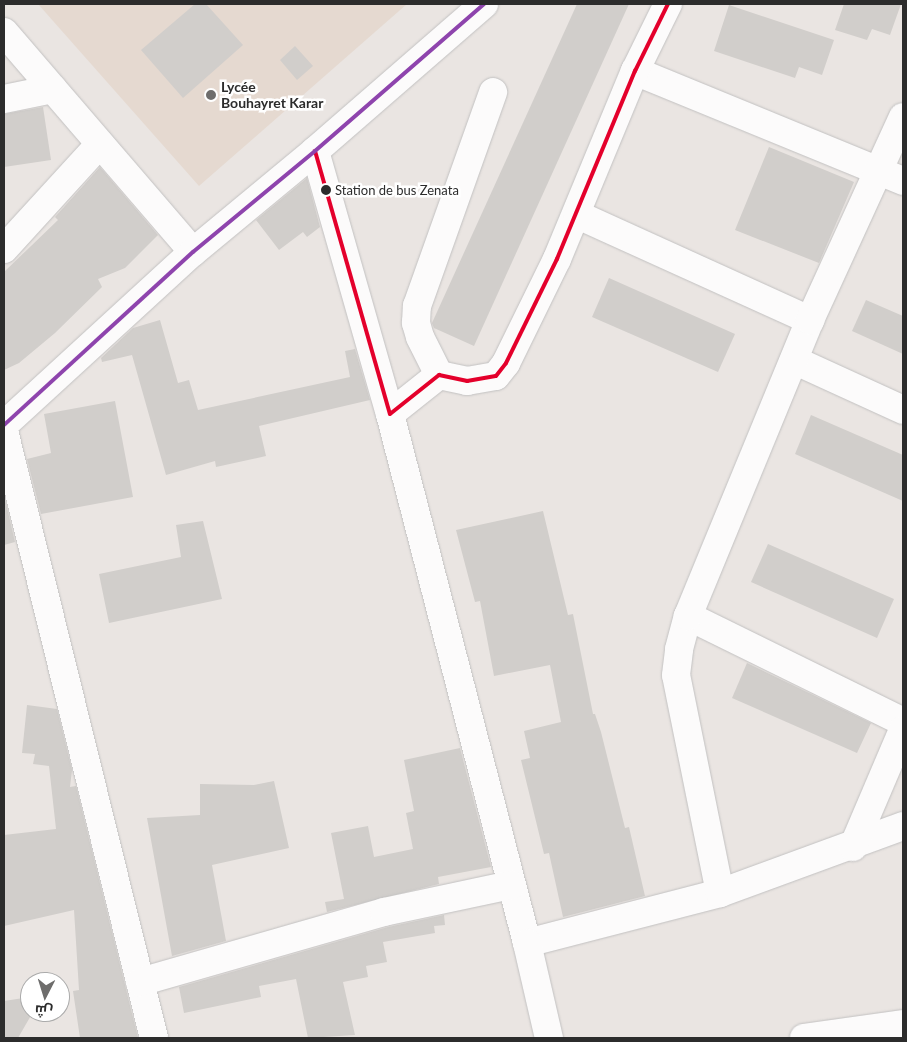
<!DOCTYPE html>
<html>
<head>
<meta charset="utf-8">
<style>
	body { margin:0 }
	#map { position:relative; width:907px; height:1042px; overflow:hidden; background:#eae5e2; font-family:Lato,Cairo,sans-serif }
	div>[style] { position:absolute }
	.education>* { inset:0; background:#e5d9d0 }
	.building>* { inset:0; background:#d1cecb }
	.roads { filter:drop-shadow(0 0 1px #c2c1c1) drop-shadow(0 0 1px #c2c1c1) }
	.minor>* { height:28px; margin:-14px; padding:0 14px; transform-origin:14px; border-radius:14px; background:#fcfbfb }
	.bus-1>* { height:4px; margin:-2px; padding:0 2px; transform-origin:2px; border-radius:2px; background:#e4002b }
	.bus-2>* { height:4px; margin:-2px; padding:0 2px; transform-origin:2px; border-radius:2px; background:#8e44ad }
	.dots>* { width:14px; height:14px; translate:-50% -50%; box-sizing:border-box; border:2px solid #fff; border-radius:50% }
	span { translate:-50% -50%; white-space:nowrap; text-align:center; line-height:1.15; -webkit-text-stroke:5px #fff; paint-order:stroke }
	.bus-label { font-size:13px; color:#2c2c2c }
	.left { translate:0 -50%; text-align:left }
	.poi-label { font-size:14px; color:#2c2c2c; font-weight:700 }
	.frame { position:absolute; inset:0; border:5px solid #2c2c2c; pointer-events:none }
	.north { position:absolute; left:20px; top:972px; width:50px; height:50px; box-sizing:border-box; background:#fff; border:1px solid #ababab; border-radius:50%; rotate:185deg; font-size:14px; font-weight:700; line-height:20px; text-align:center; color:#2c2c2c }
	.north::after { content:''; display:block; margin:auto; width:18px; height:22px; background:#6e6d6c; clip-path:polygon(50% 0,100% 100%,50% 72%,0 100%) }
</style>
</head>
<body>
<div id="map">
	<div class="education">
		<div style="clip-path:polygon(38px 4px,407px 4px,199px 186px)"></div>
	</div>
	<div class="building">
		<div style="clip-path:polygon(195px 4px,206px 4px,243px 45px,183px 98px,141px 50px)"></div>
		<div style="clip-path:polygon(577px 4px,629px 4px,474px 346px,434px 328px,432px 323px)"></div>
		<div style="clip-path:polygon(844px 4px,901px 4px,890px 35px,872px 29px,867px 40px,835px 30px)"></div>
		<div style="clip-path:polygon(729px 5px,834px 40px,822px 75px,799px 67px,795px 78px,714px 51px)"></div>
		<div style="clip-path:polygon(295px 46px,313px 66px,297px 80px,280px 60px)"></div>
		<div style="clip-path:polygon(43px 107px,51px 160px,4px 167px,4px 114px)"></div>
		<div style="clip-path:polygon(769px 147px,854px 182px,819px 263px,735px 230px)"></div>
		<div style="clip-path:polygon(100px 167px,158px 235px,125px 268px,98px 279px,102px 287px,55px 333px,19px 363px,4px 370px,4px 272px,58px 220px,55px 217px)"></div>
		<div style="clip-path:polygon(307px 178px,320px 227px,307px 237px,303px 232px,279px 250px,256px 220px)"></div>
		<div style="clip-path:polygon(609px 278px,735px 334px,718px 372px,592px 317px)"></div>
		<div style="clip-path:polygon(866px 300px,903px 316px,903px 354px,852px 331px)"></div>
		<div style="clip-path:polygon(160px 320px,178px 383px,189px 380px,198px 410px,350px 377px,345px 351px,355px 349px,370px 400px,259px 426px,266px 456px,216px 467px,215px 461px,166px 475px,132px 355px,102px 362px,101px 358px,133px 328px)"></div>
		<div style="clip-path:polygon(115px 401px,133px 497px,41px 514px,27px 459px,51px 453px,44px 414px)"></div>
		<div style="clip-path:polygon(811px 415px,903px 455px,903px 501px,795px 454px)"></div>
		<div style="clip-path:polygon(4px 495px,15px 542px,4px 545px)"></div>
		<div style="clip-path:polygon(543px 511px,568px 615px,573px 614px,593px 714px,595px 714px,601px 732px,625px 828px,629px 827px,645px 896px,563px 917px,549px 853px,544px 854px,521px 760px,530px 758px,524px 731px,561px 722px,550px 665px,494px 676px,480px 601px,475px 602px,456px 530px)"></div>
		<div style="clip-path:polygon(203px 521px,222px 599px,109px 623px,99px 574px,181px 557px,176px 525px)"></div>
		<div style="clip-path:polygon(768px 544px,894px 599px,877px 638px,751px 582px)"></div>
		<div style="clip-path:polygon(747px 663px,871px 723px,857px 753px,732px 698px)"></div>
		<div style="clip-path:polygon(27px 705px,57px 709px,72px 770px,70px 787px,76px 786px,138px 1038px,80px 1038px,73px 991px,79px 990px,74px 910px,4px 926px,4px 835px,56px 829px,49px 766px,33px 764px,35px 754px,22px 753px)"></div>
		<div style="clip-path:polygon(460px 748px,491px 867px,438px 877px,439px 884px,327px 912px,325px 902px,344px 899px,331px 833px,368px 826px,374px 857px,413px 849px,406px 813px,414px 811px,404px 760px)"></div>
		<div style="clip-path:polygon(274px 781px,289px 848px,212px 865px,226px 941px,172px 956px,147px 818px,200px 815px,200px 784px,254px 785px)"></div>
		<div style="clip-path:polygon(444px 915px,445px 925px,434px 926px,435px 933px,383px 942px,387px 962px,366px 966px,368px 977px,343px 982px,355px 1035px,308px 1038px,296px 979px,259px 986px,261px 997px,184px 1013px,179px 987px,388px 927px)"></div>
		<div style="clip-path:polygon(30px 997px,30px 1012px,33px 1012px,18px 1038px,4px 1038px,4px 1001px)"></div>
	</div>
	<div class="roads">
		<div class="minor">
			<div style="left:4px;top:32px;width:290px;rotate:49.3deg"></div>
			<div style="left:635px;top:71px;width:290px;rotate:22.3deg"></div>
			<div style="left:4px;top:99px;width:50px;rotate:-11.5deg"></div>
			<div style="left:315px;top:151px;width:273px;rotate:74.1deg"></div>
			<div style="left:390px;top:414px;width:63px;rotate:-38.5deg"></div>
			<div style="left:439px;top:375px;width:29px;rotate:12deg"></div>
			<div style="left:467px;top:381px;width:29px;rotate:-10deg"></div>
			<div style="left:496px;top:376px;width:16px;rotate:-52deg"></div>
			<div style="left:506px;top:363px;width:116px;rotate:-63.9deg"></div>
			<div style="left:557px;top:259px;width:204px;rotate:-67.5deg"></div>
			<div style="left:635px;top:71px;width:75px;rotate:-63.8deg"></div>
			<div style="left:578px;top:215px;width:255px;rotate:24.4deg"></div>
			<div style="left:4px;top:249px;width:142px;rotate:-47.6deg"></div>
			<div style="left:794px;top:360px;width:120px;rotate:24.6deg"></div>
			<div style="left:439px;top:375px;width:42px;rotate:-116.6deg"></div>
			<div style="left:420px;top:337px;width:15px;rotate:-106deg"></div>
			<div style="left:416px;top:323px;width:17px;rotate:-87deg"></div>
			<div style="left:417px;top:306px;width:227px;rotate:-70.4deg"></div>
			<div style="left:390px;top:414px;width:546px;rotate:75.48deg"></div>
			<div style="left:527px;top:943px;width:199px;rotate:-14.5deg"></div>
			<div style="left:720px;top:893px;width:195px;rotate:-20.1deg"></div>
			<div style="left:4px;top:425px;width:256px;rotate:-42.5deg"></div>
			<div style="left:193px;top:252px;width:158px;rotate:-39.6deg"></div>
			<div style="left:315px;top:151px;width:224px;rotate:-41deg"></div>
			<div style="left:4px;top:431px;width:625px;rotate:76.12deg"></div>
			<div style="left:688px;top:616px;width:240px;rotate:26.2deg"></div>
			<div style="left:853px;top:847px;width:127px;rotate:-66.9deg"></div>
			<div style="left:720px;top:893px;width:222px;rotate:-101.4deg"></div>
			<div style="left:676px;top:675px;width:26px;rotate:-83deg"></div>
			<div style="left:679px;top:649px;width:34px;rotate:-75deg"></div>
			<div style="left:688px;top:616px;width:320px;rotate:-67.6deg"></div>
			<div style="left:810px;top:320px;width:223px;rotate:-65.4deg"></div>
			<div style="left:527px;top:943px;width:98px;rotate:77deg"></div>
			<div style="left:140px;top:982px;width:254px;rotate:-16deg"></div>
			<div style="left:384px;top:912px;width:130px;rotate:-12deg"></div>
			<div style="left:804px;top:1038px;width:100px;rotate:-8deg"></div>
		</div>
	</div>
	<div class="bus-1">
		<div style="left:315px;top:151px;width:273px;rotate:74.1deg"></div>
		<div style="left:390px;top:414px;width:63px;rotate:-38.5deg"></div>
		<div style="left:439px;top:375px;width:29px;rotate:12deg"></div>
		<div style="left:467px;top:381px;width:29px;rotate:-10deg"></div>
		<div style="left:496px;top:376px;width:16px;rotate:-52deg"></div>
		<div style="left:506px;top:363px;width:116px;rotate:-63.9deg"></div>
		<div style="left:557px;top:259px;width:204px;rotate:-67.5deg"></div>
		<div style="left:635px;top:71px;width:75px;rotate:-63.8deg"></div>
	</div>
	<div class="bus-2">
		<div style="left:4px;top:425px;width:256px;rotate:-42.5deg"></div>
		<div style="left:193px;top:252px;width:158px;rotate:-39.6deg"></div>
		<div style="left:315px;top:151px;width:224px;rotate:-41deg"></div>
	</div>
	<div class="dots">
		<div style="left:211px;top:95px;background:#6e6d6c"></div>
		<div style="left:326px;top:190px;background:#2c2c2c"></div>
	</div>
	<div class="bus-label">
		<span class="left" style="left:335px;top:190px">Station de bus Zenata</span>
	</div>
	<div class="poi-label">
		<span class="left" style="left:221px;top:95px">Lycée<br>Bouhayret Karar</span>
	</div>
	<div class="frame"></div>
	<div class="north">ش</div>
</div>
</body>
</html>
